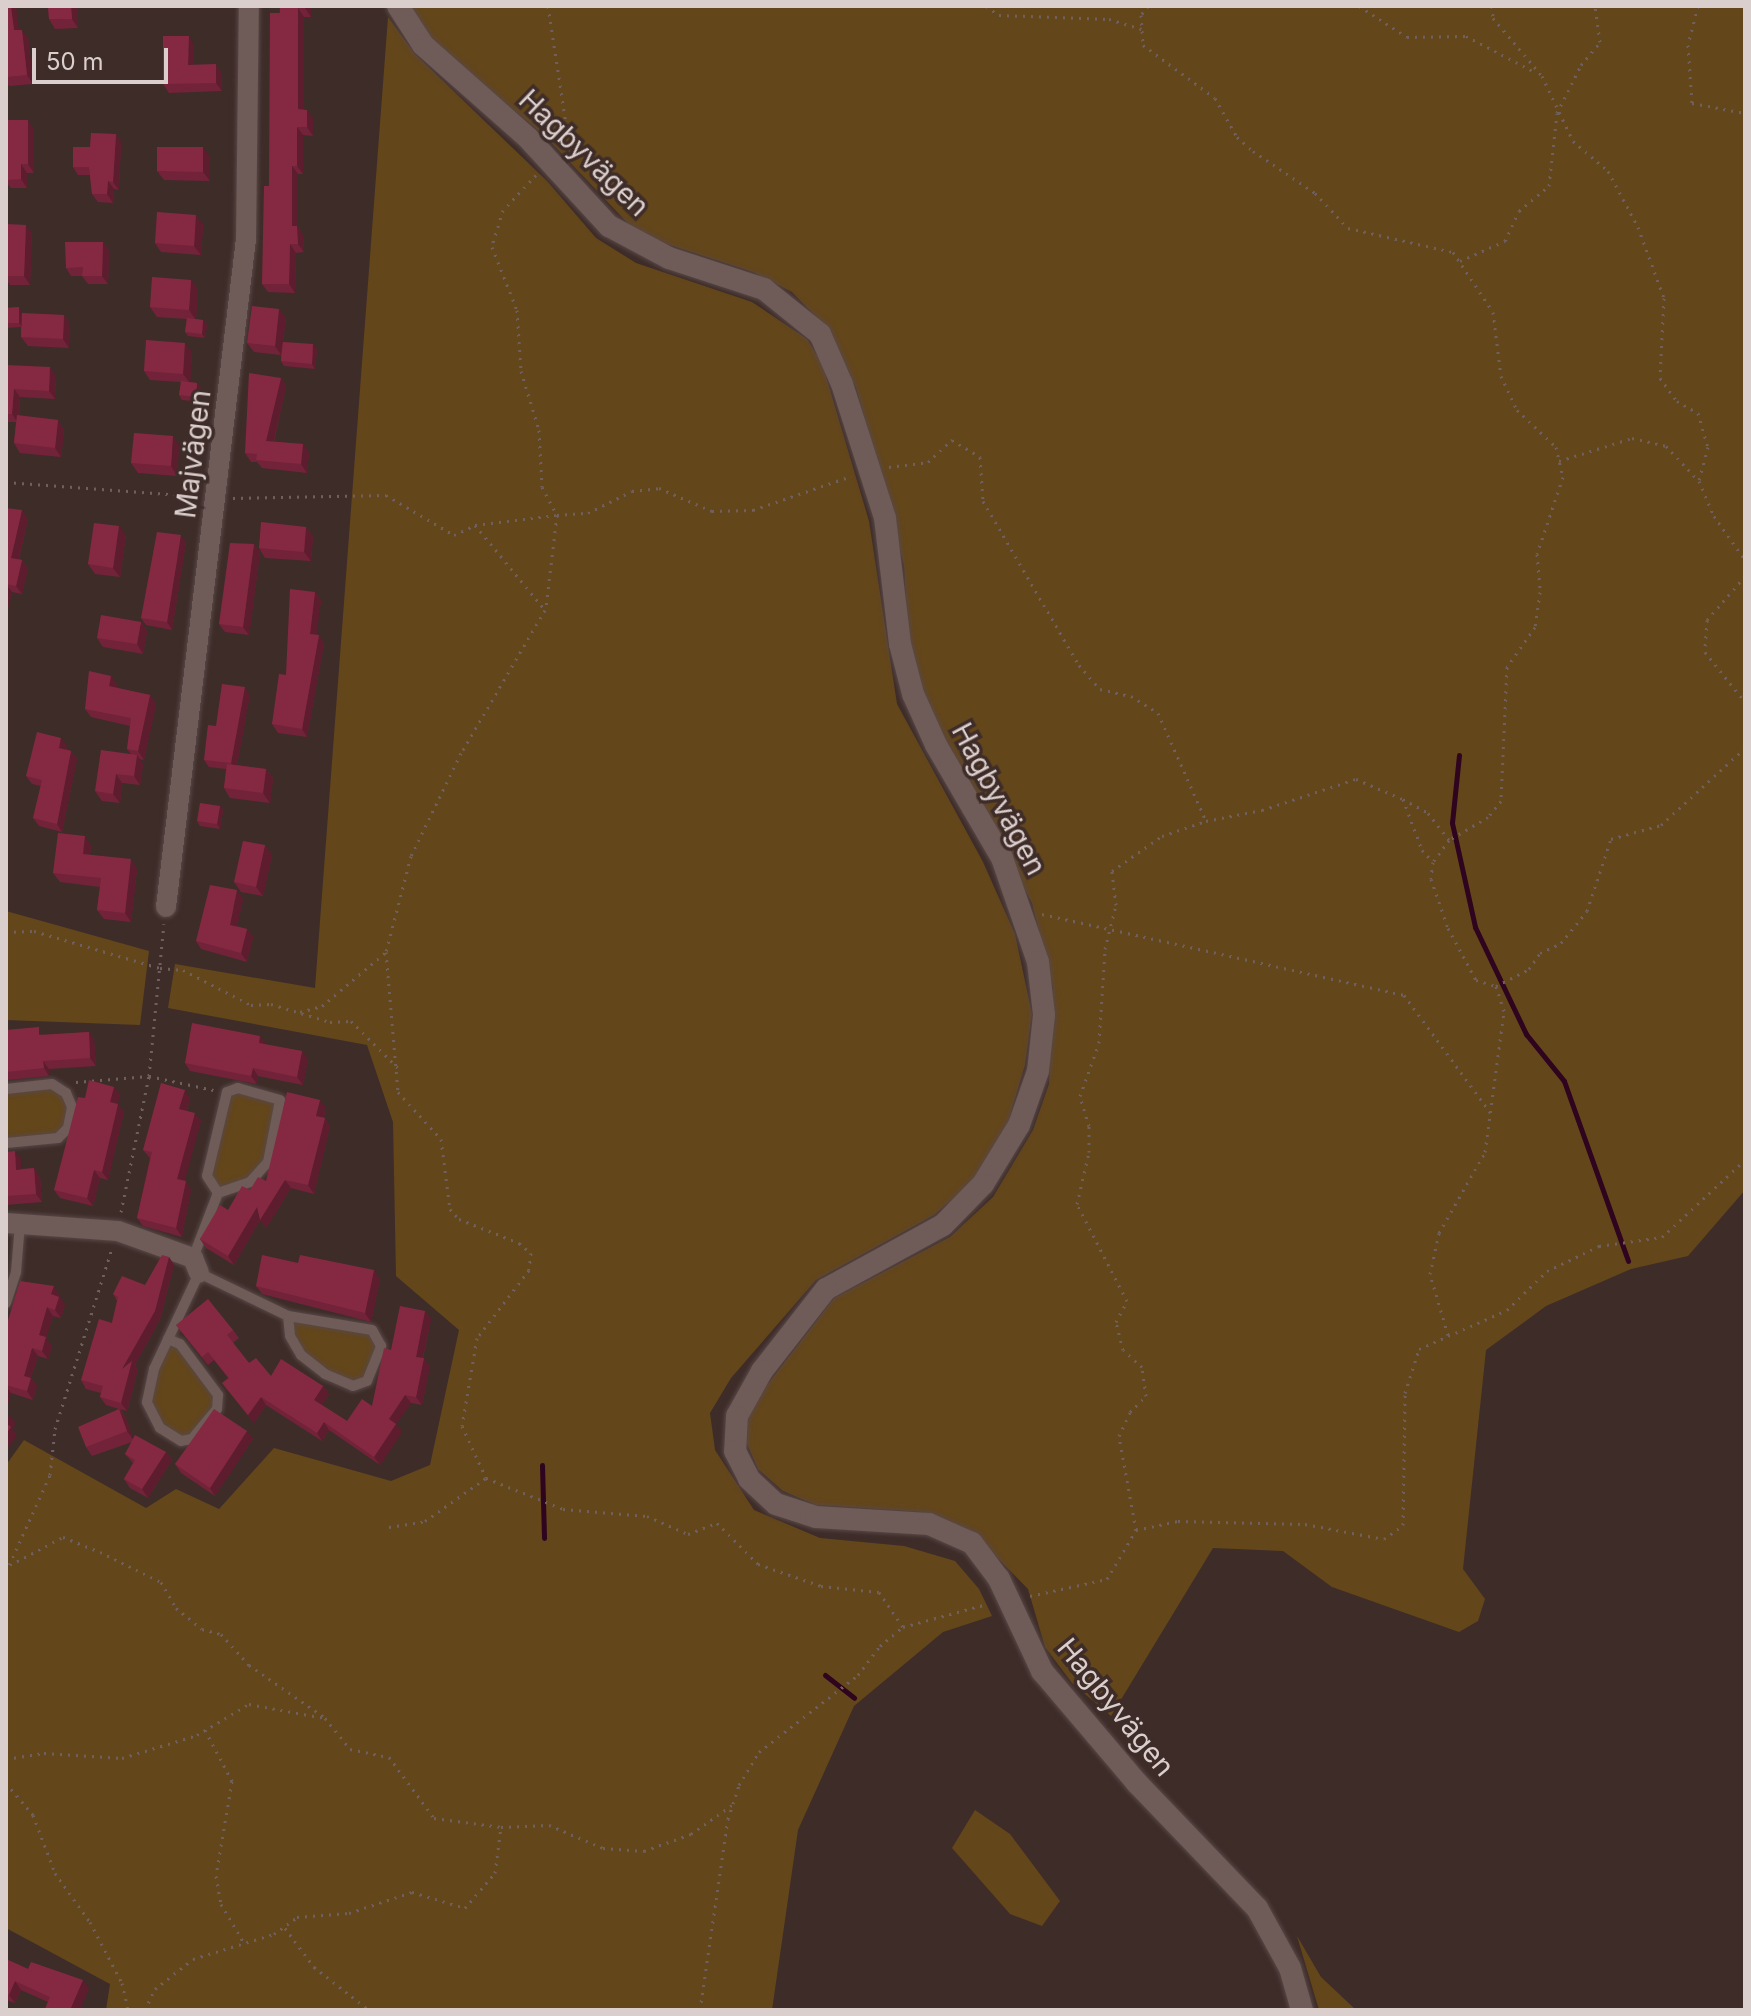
<!DOCTYPE html>
<html>
<head>
<meta charset="utf-8">
<style>
	body { margin:0 }
	#map { position:relative; width:1751px; height:2016px; overflow:hidden; background:#3e2c29; font-family:Inter,sans-serif }
	div>[style] { position:absolute }
	.green>* { inset:0; background:#64461b }
	.stream>* { height:5px; margin:-2.5px; padding:0 2.5px; transform-origin:2.5px; border-radius:2.5px; background:#2e041e }
	.path>* { height:3px; margin-top:-1.5px; transform-origin:0; background:repeating-linear-gradient(90deg,#70605d 0 2px,transparent 0 8px) }
	.roads { filter:drop-shadow(0 0 2px #574846) drop-shadow(0 0 2px #574846) }
	.service>* { height:10px; margin:-5px; padding:0 5px; transform-origin:5px; border-radius:5px; background:#6f5b58 }
	.minor>* { height:20px; margin:-10px; padding:0 10px; transform-origin:10px; border-radius:10px; background:#6f5b58 }
	.tertiary>* { height:22px; margin:-11px; padding:0 11px; transform-origin:11px; border-radius:11px; background:#6f5b58 }
	.wall>* { inset:0; background:#722339 }
	.shaded-wall>* { inset:0; background:#5d1d2e }
	.building>* { inset:0; background:#852942 }
	span { translate:-50% -50%; white-space:nowrap; text-align:center; line-height:1.15; -webkit-text-stroke:7px #3e2c29; paint-order:stroke }
	.street-label { font-size:28px; color:#dbcfcd }
	.frame { position:absolute; inset:0; border:8px solid #dbcfcd; pointer-events:none }
	.scale { position:absolute; left:32px; top:48px; width:136px; height:36px; box-sizing:border-box; border:4px solid #dbcfcd; border-top:0; padding-left:10px; font-size:24px; line-height:28px; white-space:nowrap; color:#dbcfcd; -webkit-text-stroke:6px #3e2c29; paint-order:stroke }
</style>
</head>
<body>
<div id="map">
	<div class="green">
		<div style="clip-path:polygon(410px 6px,1745px 6px,1745px 1190px,1688px 1256px,1631px 1269px,1546px 1306px,1486px 1350px,1463px 1569px,1485px 1599px,1478px 1621px,1459px 1632px,1332px 1587px,1283px 1551px,1213px 1548px,1111px 1716px,1072px 1683px,1045px 1647px,1028px 1589px,970px 1530px,922px 1512px,816px 1505px,783px 1491px,758px 1469px,747px 1444px,748px 1419px,760px 1394px,834px 1298px,950px 1237px,993px 1197px,1033px 1130px,1049px 1084px,1053px 988px,1032px 903px,925px 703px,908px 633px,904px 566px,893px 518px,856px 388px,829px 330px,792px 292px,753px 272px,639px 235px,545px 136px,432px 42px)"></div>
		<div style="clip-path:polygon(388px 17px,415px 54px,547px 181px,596px 238px,636px 263px,752px 302px,807px 339px,822px 363px,869px 521px,897px 704px,983px 862px,1015px 934px,1032px 1014px,1025px 1065px,1008px 1122px,974px 1180px,934px 1215px,816px 1280px,731px 1378px,710px 1413px,715px 1450px,754px 1510px,820px 1538px,904px 1546px,955px 1561px,979px 1589px,992px 1616px,943px 1632px,854px 1706px,798px 1830px,772px 2010px,106px 2010px,110px 1984px,6px 1928px,6px 1465px,24px 1440px,146px 1508px,176px 1489px,219px 1509px,274px 1448px,391px 1481px,430px 1465px,459px 1330px,396px 1276px,393px 1122px,367px 1045px,168px 1008px,175px 964px,315px 988px)"></div>
		<div style="clip-path:polygon(6px 911px,149px 951px,140px 1025px,6px 1020px)"></div>
		<div style="clip-path:polygon(52px 1084px,72px 1107px,58px 1138px,6px 1143px,6px 1089px)"></div>
		<div style="clip-path:polygon(238px 1088px,280px 1100px,268px 1162px,250px 1182px,218px 1193px,207px 1177px,227px 1092px)"></div>
		<div style="clip-path:polygon(288px 1316px,372px 1330px,381px 1346px,367px 1381px,353px 1386px,301px 1355px)"></div>
		<div style="clip-path:polygon(168px 1339px,180px 1344px,218px 1395px,217px 1409px,192px 1439px,181px 1441px,160px 1428px,147px 1402px)"></div>
		<div style="clip-path:polygon(975px 1810px,1010px 1834px,1060px 1901px,1042px 1926px,1010px 1914px,952px 1848px)"></div>
		<div style="clip-path:polygon(1297px 1936px,1321px 1977px,1356px 2010px,1319px 2010px)"></div>
	</div>
	<div class="stream">
		<div style="left:1459px;top:755px;width:68px;rotate:95.9deg"></div>
		<div style="left:1452px;top:823px;width:107px;rotate:77.5deg"></div>
		<div style="left:1475px;top:927px;width:119px;rotate:64.5deg"></div>
		<div style="left:1526px;top:1034px;width:60px;rotate:51deg"></div>
		<div style="left:1564px;top:1081px;width:191px;rotate:70.4deg"></div>
		<div style="left:542px;top:1465px;width:73px;rotate:88.4deg"></div>
		<div style="left:825px;top:1675px;width:37px;rotate:38deg"></div>
	</div>
	<div class="path">
		<div style="left:548px;top:6px;width:118px;rotate:81.3deg"></div>
		<div style="left:566px;top:123px;width:22px;rotate:112deg"></div>
		<div style="left:986px;top:6px;width:16px;rotate:35deg"></div>
		<div style="left:999px;top:15px;width:110px;rotate:2.1deg"></div>
		<div style="left:1109px;top:19px;width:34px;rotate:17deg"></div>
		<div style="left:1148px;top:6px;width:11px;rotate:128deg"></div>
		<div style="left:1141px;top:15px;width:30px;rotate:86deg"></div>
		<div style="left:1143px;top:45px;width:89px;rotate:36.4deg"></div>
		<div style="left:1215px;top:98px;width:45px;rotate:60.6deg"></div>
		<div style="left:1237px;top:137px;width:21px;rotate:41deg"></div>
		<div style="left:1253px;top:151px;width:75px;rotate:34.1deg"></div>
		<div style="left:1315px;top:193px;width:48px;rotate:46.7deg"></div>
		<div style="left:1348px;top:228px;width:108px;rotate:12.9deg"></div>
		<div style="left:1453px;top:252px;width:72px;rotate:56.3deg"></div>
		<div style="left:1493px;top:312px;width:64px;rotate:82.9deg"></div>
		<div style="left:1501px;top:376px;width:38px;rotate:65deg"></div>
		<div style="left:1517px;top:410px;width:54px;rotate:43.5deg"></div>
		<div style="left:1556px;top:447px;width:31px;rotate:77deg"></div>
		<div style="left:1563px;top:477px;width:81px;rotate:108.7deg"></div>
		<div style="left:1537px;top:554px;width:38px;rotate:85deg"></div>
		<div style="left:1540px;top:592px;width:35px;rotate:98deg"></div>
		<div style="left:1535px;top:627px;width:49px;rotate:125deg"></div>
		<div style="left:1507px;top:667px;width:134px;rotate:92.6deg"></div>
		<div style="left:1501px;top:801px;width:21px;rotate:129deg"></div>
		<div style="left:1488px;top:817px;width:45px;rotate:149.5deg"></div>
		<div style="left:1449px;top:840px;width:27px;rotate:126deg"></div>
		<div style="left:1433px;top:862px;width:17px;rotate:97deg"></div>
		<div style="left:1431px;top:879px;width:52px;rotate:70.9deg"></div>
		<div style="left:1448px;top:928px;width:59px;rotate:61.7deg"></div>
		<div style="left:1476px;top:980px;width:21px;rotate:17deg"></div>
		<div style="left:1496px;top:986px;width:37px;rotate:-27deg"></div>
		<div style="left:1529px;top:969px;width:19px;rotate:-55deg"></div>
		<div style="left:1540px;top:953px;width:23px;rotate:-25deg"></div>
		<div style="left:1561px;top:943px;width:41px;rotate:-50.9deg"></div>
		<div style="left:1587px;top:911px;width:76px;rotate:-71.6deg"></div>
		<div style="left:1611px;top:839px;width:52px;rotate:-15.6deg"></div>
		<div style="left:1661px;top:825px;width:114px;rotate:-42.5deg"></div>
		<div style="left:1359px;top:6px;width:57px;rotate:32.9deg"></div>
		<div style="left:1407px;top:37px;width:59px;rotate:-1deg"></div>
		<div style="left:1466px;top:36px;width:78px;rotate:27.6deg"></div>
		<div style="left:1492px;top:6px;width:12px;rotate:85deg"></div>
		<div style="left:1493px;top:18px;width:76px;rotate:49.8deg"></div>
		<div style="left:1542px;top:76px;width:72px;rotate:64.5deg"></div>
		<div style="left:1573px;top:141px;width:46px;rotate:40.6deg"></div>
		<div style="left:1608px;top:171px;width:64px;rotate:61.8deg"></div>
		<div style="left:1638px;top:227px;width:76px;rotate:69.9deg"></div>
		<div style="left:1664px;top:298px;width:80px;rotate:92.9deg"></div>
		<div style="left:1660px;top:378px;width:29px;rotate:54deg"></div>
		<div style="left:1677px;top:401px;width:24px;rotate:30deg"></div>
		<div style="left:1698px;top:413px;width:35px;rotate:74deg"></div>
		<div style="left:1708px;top:447px;width:35px;rotate:105deg"></div>
		<div style="left:1699px;top:481px;width:38px;rotate:67deg"></div>
		<div style="left:1714px;top:516px;width:54px;rotate:54.8deg"></div>
		<div style="left:1698px;top:6px;width:40px;rotate:104.4deg"></div>
		<div style="left:1688px;top:45px;width:58px;rotate:86.1deg"></div>
		<div style="left:1692px;top:103px;width:54px;rotate:10.7deg"></div>
		<div style="left:536px;top:175px;width:48px;rotate:133.3deg"></div>
		<div style="left:503px;top:210px;width:39px;rotate:107deg"></div>
		<div style="left:492px;top:247px;width:68px;rotate:68.4deg"></div>
		<div style="left:517px;top:310px;width:61px;rotate:86.2deg"></div>
		<div style="left:521px;top:371px;width:62px;rotate:73deg"></div>
		<div style="left:539px;top:430px;width:57px;rotate:87deg"></div>
		<div style="left:542px;top:487px;width:32px;rotate:62deg"></div>
		<div style="left:557px;top:515px;width:31px;rotate:-4deg"></div>
		<div style="left:588px;top:513px;width:49px;rotate:-26.6deg"></div>
		<div style="left:632px;top:491px;width:27px;rotate:-6deg"></div>
		<div style="left:659px;top:488px;width:58px;rotate:23.5deg"></div>
		<div style="left:712px;top:511px;width:41px;rotate:-1.4deg"></div>
		<div style="left:753px;top:510px;width:104px;rotate:-19.1deg"></div>
		<div style="left:1460px;top:261px;width:49px;rotate:-24deg"></div>
		<div style="left:1505px;top:241px;width:33px;rotate:-65deg"></div>
		<div style="left:1519px;top:211px;width:39px;rotate:-40deg"></div>
		<div style="left:1549px;top:186px;width:73px;rotate:-83.7deg"></div>
		<div style="left:1557px;top:113px;width:54px;rotate:-63.4deg"></div>
		<div style="left:1581px;top:65px;width:30px;rotate:-50deg"></div>
		<div style="left:1600px;top:42px;width:36px;rotate:-98deg"></div>
		<div style="left:1559px;top:461px;width:77px;rotate:-17.5deg"></div>
		<div style="left:1632px;top:438px;width:35px;rotate:13deg"></div>
		<div style="left:1666px;top:446px;width:48px;rotate:46.7deg"></div>
		<div style="left:889px;top:467px;width:39px;rotate:-7deg"></div>
		<div style="left:928px;top:462px;width:33px;rotate:-43deg"></div>
		<div style="left:952px;top:440px;width:33px;rotate:31deg"></div>
		<div style="left:980px;top:457px;width:44px;rotate:86.1deg"></div>
		<div style="left:983px;top:501px;width:190px;rotate:59.7deg"></div>
		<div style="left:1079px;top:665px;width:32px;rotate:49deg"></div>
		<div style="left:1100px;top:689px;width:32px;rotate:13deg"></div>
		<div style="left:1131px;top:696px;width:32px;rotate:32deg"></div>
		<div style="left:1158px;top:713px;width:118px;rotate:66deg"></div>
		<div style="left:1206px;top:821px;width:57px;rotate:-11.1deg"></div>
		<div style="left:1262px;top:810px;width:99px;rotate:-18.3deg"></div>
		<div style="left:1356px;top:779px;width:51px;rotate:23.1deg"></div>
		<div style="left:1403px;top:799px;width:54px;rotate:69.6deg"></div>
		<div style="left:1422px;top:850px;width:16px;rotate:47deg"></div>
		<div style="left:6px;top:482px;width:193px;rotate:4.2deg"></div>
		<div style="left:233px;top:498px;width:153px;rotate:-1.1deg"></div>
		<div style="left:386px;top:495px;width:79px;rotate:30.5deg"></div>
		<div style="left:454px;top:535px;width:23px;rotate:-25deg"></div>
		<div style="left:475px;top:525px;width:110px;rotate:50.5deg"></div>
		<div style="left:545px;top:610px;width:166px;rotate:120.4deg"></div>
		<div style="left:461px;top:753px;width:114px;rotate:115.9deg"></div>
		<div style="left:411px;top:856px;width:99px;rotate:104.6deg"></div>
		<div style="left:386px;top:952px;width:141px;rotate:85.1deg"></div>
		<div style="left:398px;top:1092px;width:64px;rotate:47.5deg"></div>
		<div style="left:441px;top:1139px;width:71px;rotate:82.7deg"></div>
		<div style="left:450px;top:1209px;width:13px;rotate:48deg"></div>
		<div style="left:459px;top:1219px;width:65px;rotate:21.8deg"></div>
		<div style="left:519px;top:1243px;width:16px;rotate:40deg"></div>
		<div style="left:531px;top:1253px;width:17px;rotate:97deg"></div>
		<div style="left:529px;top:1270px;width:86px;rotate:127.4deg"></div>
		<div style="left:477px;top:1338px;width:89px;rotate:99.7deg"></div>
		<div style="left:462px;top:1426px;width:57px;rotate:65.2deg"></div>
		<div style="left:486px;top:1478px;width:83px;rotate:21.9deg"></div>
		<div style="left:563px;top:1509px;width:84px;rotate:4.8deg"></div>
		<div style="left:647px;top:1516px;width:45px;rotate:23.7deg"></div>
		<div style="left:688px;top:1534px;width:31px;rotate:-21deg"></div>
		<div style="left:717px;top:1523px;width:58px;rotate:45deg"></div>
		<div style="left:758px;top:1564px;width:67px;rotate:19.2deg"></div>
		<div style="left:821px;top:1586px;width:58px;rotate:5.9deg"></div>
		<div style="left:879px;top:1592px;width:42px;rotate:55.6deg"></div>
		<div style="left:475px;top:525px;width:83px;rotate:-7deg"></div>
		<div style="left:557px;top:515px;width:93px;rotate:96.8deg"></div>
		<div style="left:1745px;top:576px;width:58px;rotate:130.8deg"></div>
		<div style="left:1707px;top:620px;width:32px;rotate:94deg"></div>
		<div style="left:1705px;top:652px;width:64px;rotate:51.3deg"></div>
		<div style="left:1403px;top:799px;width:29px;rotate:29deg"></div>
		<div style="left:1428px;top:813px;width:34px;rotate:52deg"></div>
		<div style="left:1042px;top:914px;width:371px;rotate:12.6deg"></div>
		<div style="left:1404px;top:995px;width:150px;rotate:53.7deg"></div>
		<div style="left:6px;top:932px;width:28px;rotate:-2deg"></div>
		<div style="left:34px;top:931px;width:131px;rotate:16.4deg"></div>
		<div style="left:160px;top:968px;width:23px;rotate:5deg"></div>
		<div style="left:183px;top:970px;width:76px;rotate:27.2deg"></div>
		<div style="left:251px;top:1005px;width:20px;rotate:-3deg"></div>
		<div style="left:271px;top:1004px;width:62px;rotate:17deg"></div>
		<div style="left:330px;top:1022px;width:21px;rotate:-3deg"></div>
		<div style="left:351px;top:1021px;width:66px;rotate:45deg"></div>
		<div style="left:300px;top:1012px;width:23px;rotate:-15deg"></div>
		<div style="left:322px;top:1006px;width:84px;rotate:-40.2deg"></div>
		<div style="left:76px;top:1082px;width:73px;rotate:-4.7deg"></div>
		<div style="left:149px;top:1076px;width:66px;rotate:12.2deg"></div>
		<div style="left:121px;top:1212px;width:139px;rotate:-78.4deg"></div>
		<div style="left:149px;top:1076px;width:153px;rotate:-84.4deg"></div>
		<div style="left:1448px;top:1335px;width:64px;rotate:-106.4deg"></div>
		<div style="left:1430px;top:1274px;width:42px;rotate:-77.6deg"></div>
		<div style="left:1439px;top:1233px;width:93px;rotate:-60.4deg"></div>
		<div style="left:1485px;top:1152px;width:142px;rotate:-82.3deg"></div>
		<div style="left:1504px;top:1011px;width:26px;rotate:-108deg"></div>
		<div style="left:389px;top:1527px;width:36px;rotate:-9deg"></div>
		<div style="left:425px;top:1521px;width:75px;rotate:-35.2deg"></div>
		<div style="left:1136px;top:1530px;width:96px;rotate:-100.3deg"></div>
		<div style="left:1119px;top:1436px;width:26px;rotate:-65deg"></div>
		<div style="left:1130px;top:1412px;width:23px;rotate:-45deg"></div>
		<div style="left:1146px;top:1396px;width:29px;rotate:-98deg"></div>
		<div style="left:1142px;top:1367px;width:25px;rotate:-138deg"></div>
		<div style="left:1123px;top:1350px;width:29px;rotate:-104deg"></div>
		<div style="left:1116px;top:1322px;width:24px;rotate:-62deg"></div>
		<div style="left:1127px;top:1301px;width:109px;rotate:-117.3deg"></div>
		<div style="left:1077px;top:1204px;width:53px;rotate:-77deg"></div>
		<div style="left:1089px;top:1152px;width:26px;rotate:-90deg"></div>
		<div style="left:1089px;top:1126px;width:31px;rotate:-107deg"></div>
		<div style="left:1080px;top:1096px;width:56px;rotate:-70.3deg"></div>
		<div style="left:1099px;top:1043px;width:94px;rotate:-86.3deg"></div>
		<div style="left:1105px;top:949px;width:45px;rotate:-76deg"></div>
		<div style="left:1116px;top:905px;width:34px;rotate:-97deg"></div>
		<div style="left:1112px;top:871px;width:61px;rotate:-35deg"></div>
		<div style="left:1162px;top:836px;width:46px;rotate:-18.8deg"></div>
		<div style="left:10px;top:1565px;width:60px;rotate:-27.8deg"></div>
		<div style="left:63px;top:1537px;width:40px;rotate:22deg"></div>
		<div style="left:100px;top:1552px;width:68px;rotate:26.2deg"></div>
		<div style="left:161px;top:1582px;width:30px;rotate:60deg"></div>
		<div style="left:176px;top:1608px;width:33px;rotate:39deg"></div>
		<div style="left:202px;top:1629px;width:20px;rotate:15deg"></div>
		<div style="left:221px;top:1634px;width:42px;rotate:47.9deg"></div>
		<div style="left:249px;top:1665px;width:91px;rotate:34.7deg"></div>
		<div style="left:6px;top:1572px;width:107px;rotate:-65.6deg"></div>
		<div style="left:50px;top:1475px;width:46px;rotate:-83.8deg"></div>
		<div style="left:55px;top:1429px;width:187px;rotate:-72.5deg"></div>
		<div style="left:1030px;top:1596px;width:79px;rotate:-12.4deg"></div>
		<div style="left:1107px;top:1579px;width:57px;rotate:-59.4deg"></div>
		<div style="left:1136px;top:1530px;width:43px;rotate:-12.1deg"></div>
		<div style="left:1178px;top:1521px;width:127px;rotate:1.4deg"></div>
		<div style="left:1305px;top:1524px;width:80px;rotate:10.8deg"></div>
		<div style="left:1384px;top:1539px;width:24px;rotate:-36deg"></div>
		<div style="left:1403px;top:1525px;width:132px;rotate:-89.1deg"></div>
		<div style="left:1405px;top:1393px;width:46px;rotate:-72.3deg"></div>
		<div style="left:1419px;top:1349px;width:96px;rotate:-23.9deg"></div>
		<div style="left:1507px;top:1310px;width:56px;rotate:-44.3deg"></div>
		<div style="left:1547px;top:1271px;width:58px;rotate:-25.7deg"></div>
		<div style="left:1599px;top:1246px;width:64px;rotate:-8.1deg"></div>
		<div style="left:1662px;top:1237px;width:113px;rotate:-42.9deg"></div>
		<div style="left:205px;top:1730px;width:58px;rotate:62.1deg"></div>
		<div style="left:232px;top:1781px;width:96px;rotate:99.6deg"></div>
		<div style="left:216px;top:1876px;width:28px;rotate:80deg"></div>
		<div style="left:221px;top:1904px;width:45px;rotate:59.5deg"></div>
		<div style="left:6px;top:1759px;width:38px;rotate:-9deg"></div>
		<div style="left:44px;top:1753px;width:78px;rotate:3.7deg"></div>
		<div style="left:122px;top:1758px;width:78px;rotate:-17deg"></div>
		<div style="left:197px;top:1735px;width:61px;rotate:-30.8deg"></div>
		<div style="left:249px;top:1704px;width:77px;rotate:10.4deg"></div>
		<div style="left:325px;top:1718px;width:40px;rotate:51deg"></div>
		<div style="left:350px;top:1749px;width:40px;rotate:12deg"></div>
		<div style="left:389px;top:1757px;width:76px;rotate:53.6deg"></div>
		<div style="left:434px;top:1818px;width:68px;rotate:7.7deg"></div>
		<div style="left:501px;top:1827px;width:48px;rotate:-2.4deg"></div>
		<div style="left:549px;top:1825px;width:59px;rotate:23.1deg"></div>
		<div style="left:603px;top:1848px;width:41px;rotate:4.2deg"></div>
		<div style="left:644px;top:1851px;width:50px;rotate:-19.9deg"></div>
		<div style="left:691px;top:1834px;width:50px;rotate:-35.3deg"></div>
		<div style="left:6px;top:1783px;width:42px;rotate:49.8deg"></div>
		<div style="left:33px;top:1815px;width:62px;rotate:69.2deg"></div>
		<div style="left:55px;top:1873px;width:60px;rotate:54.5deg"></div>
		<div style="left:90px;top:1922px;width:69px;rotate:62.3deg"></div>
		<div style="left:122px;top:1983px;width:28px;rotate:77deg"></div>
		<div style="left:285px;top:1928px;width:49px;rotate:53.4deg"></div>
		<div style="left:314px;top:1967px;width:70px;rotate:38deg"></div>
		<div style="left:145px;top:2010px;width:23px;rotate:-65deg"></div>
		<div style="left:155px;top:1989px;width:48px;rotate:-38.3deg"></div>
		<div style="left:193px;top:1959px;width:85px;rotate:-17.2deg"></div>
		<div style="left:274px;top:1934px;width:29px;rotate:-36deg"></div>
		<div style="left:297px;top:1917px;width:52px;rotate:-4.4deg"></div>
		<div style="left:349px;top:1913px;width:66px;rotate:-18.4deg"></div>
		<div style="left:412px;top:1892px;width:55px;rotate:16.8deg"></div>
		<div style="left:465px;top:1908px;width:46px;rotate:-49.4deg"></div>
		<div style="left:495px;top:1873px;width:46px;rotate:-82.6deg"></div>
		<div style="left:700px;top:2010px;width:193px;rotate:-81.7deg"></div>
		<div style="left:728px;top:1819px;width:36px;rotate:-72deg"></div>
		<div style="left:739px;top:1785px;width:39px;rotate:-59deg"></div>
		<div style="left:759px;top:1752px;width:125px;rotate:-37.9deg"></div>
		<div style="left:858px;top:1675px;width:36px;rotate:-53deg"></div>
		<div style="left:880px;top:1646px;width:30px;rotate:-40deg"></div>
		<div style="left:903px;top:1627px;width:87px;rotate:-15.3deg"></div>
	</div>
	<div class="roads">
		<div class="service">
			<div style="left:6px;top:1089px;width:46px;rotate:-6.2deg"></div>
			<div style="left:52px;top:1084px;width:17px;rotate:33deg"></div>
			<div style="left:66px;top:1093px;width:15px;rotate:67deg"></div>
			<div style="left:72px;top:1107px;width:21px;rotate:101deg"></div>
			<div style="left:68px;top:1128px;width:14px;rotate:135deg"></div>
			<div style="left:58px;top:1138px;width:52px;rotate:174.5deg"></div>
			<div style="left:193px;top:1258px;width:70px;rotate:-69deg"></div>
			<div style="left:218px;top:1193px;width:34px;rotate:-19deg"></div>
			<div style="left:250px;top:1182px;width:27px;rotate:-48deg"></div>
			<div style="left:268px;top:1162px;width:63px;rotate:-79deg"></div>
			<div style="left:280px;top:1100px;width:44px;rotate:-164.1deg"></div>
			<div style="left:238px;top:1088px;width:12px;rotate:160deg"></div>
			<div style="left:227px;top:1092px;width:86px;rotate:103.4deg"></div>
			<div style="left:207px;top:1176px;width:20px;rotate:57deg"></div>
			<div style="left:6px;top:1303px;width:33px;rotate:-72deg"></div>
			<div style="left:16px;top:1272px;width:49px;rotate:-85.3deg"></div>
			<div style="left:168px;top:1339px;width:13px;rotate:23deg"></div>
			<div style="left:180px;top:1344px;width:64px;rotate:53.3deg"></div>
			<div style="left:218px;top:1395px;width:14px;rotate:94deg"></div>
			<div style="left:217px;top:1409px;width:39px;rotate:130deg"></div>
			<div style="left:192px;top:1439px;width:11px;rotate:170deg"></div>
			<div style="left:181px;top:1441px;width:25px;rotate:-148deg"></div>
			<div style="left:160px;top:1428px;width:29px;rotate:-117deg"></div>
			<div style="left:147px;top:1402px;width:34px;rotate:-78deg"></div>
			<div style="left:154px;top:1369px;width:106px;rotate:-64.9deg"></div>
			<div style="left:199px;top:1273px;width:99px;rotate:25.8deg"></div>
			<div style="left:288px;top:1316px;width:20px;rotate:84deg"></div>
			<div style="left:290px;top:1336px;width:22px;rotate:60deg"></div>
			<div style="left:301px;top:1355px;width:31px;rotate:38deg"></div>
			<div style="left:325px;top:1374px;width:30px;rotate:23deg"></div>
			<div style="left:353px;top:1386px;width:15px;rotate:-20deg"></div>
			<div style="left:367px;top:1381px;width:38px;rotate:-68deg"></div>
			<div style="left:381px;top:1346px;width:18px;rotate:-119deg"></div>
			<div style="left:372px;top:1330px;width:85px;rotate:-170.5deg"></div>
		</div>
		<div class="minor">
			<div style="left:166px;top:907px;width:673px;rotate:-83.17deg"></div>
			<div style="left:246px;top:239px;width:233px;rotate:-89.3deg"></div>
			<div style="left:6px;top:1223px;width:112px;rotate:4.1deg"></div>
			<div style="left:118px;top:1231px;width:80px;rotate:19.8deg"></div>
			<div style="left:193px;top:1258px;width:16px;rotate:68deg"></div>
		</div>
		<div class="tertiary">
			<div style="left:398px;top:6px;width:46px;rotate:57.3deg"></div>
			<div style="left:423px;top:45px;width:140px;rotate:41.5deg"></div>
			<div style="left:528px;top:138px;width:120px;rotate:47.4deg"></div>
			<div style="left:609px;top:226px;width:68px;rotate:28.1deg"></div>
			<div style="left:669px;top:258px;width:100px;rotate:18.1deg"></div>
			<div style="left:764px;top:289px;width:72px;rotate:38.8deg"></div>
			<div style="left:820px;top:334px;width:55px;rotate:66.3deg"></div>
			<div style="left:842px;top:384px;width:141px;rotate:72.2deg"></div>
			<div style="left:885px;top:518px;width:127px;rotate:83.2deg"></div>
			<div style="left:900px;top:644px;width:52px;rotate:75.4deg"></div>
			<div style="left:913px;top:694px;width:56px;rotate:65.7deg"></div>
			<div style="left:936px;top:745px;width:131px;rotate:59.7deg"></div>
			<div style="left:1002px;top:858px;width:110px;rotate:70.9deg"></div>
			<div style="left:1038px;top:962px;width:53px;rotate:83.5deg"></div>
			<div style="left:1044px;top:1015px;width:56px;rotate:96.1deg"></div>
			<div style="left:1038px;top:1071px;width:57px;rotate:109.4deg"></div>
			<div style="left:1019px;top:1125px;width:69px;rotate:121.4deg"></div>
			<div style="left:983px;top:1184px;width:57px;rotate:134.3deg"></div>
			<div style="left:943px;top:1225px;width:133px;rotate:151.3deg"></div>
			<div style="left:826px;top:1289px;width:104px;rotate:128deg"></div>
			<div style="left:762px;top:1371px;width:51px;rotate:119.1deg"></div>
			<div style="left:737px;top:1416px;width:35px;rotate:93deg"></div>
			<div style="left:735px;top:1451px;width:31px;rotate:63deg"></div>
			<div style="left:749px;top:1479px;width:37px;rotate:43deg"></div>
			<div style="left:776px;top:1504px;width:42px;rotate:18deg"></div>
			<div style="left:816px;top:1517px;width:113px;rotate:3.5deg"></div>
			<div style="left:929px;top:1524px;width:47px;rotate:23.8deg"></div>
			<div style="left:972px;top:1543px;width:45px;rotate:53.1deg"></div>
			<div style="left:999px;top:1579px;width:102px;rotate:64.9deg"></div>
			<div style="left:1042px;top:1671px;width:147px;rotate:49.7deg"></div>
			<div style="left:1137px;top:1783px;width:173px;rotate:46.2deg"></div>
			<div style="left:1257px;top:1908px;width:68px;rotate:61.2deg"></div>
			<div style="left:1290px;top:1968px;width:44px;rotate:74.1deg"></div>
		</div>
	</div>
	<div class="wall">
		<div style="clip-path:polygon(6px 6px,19px 30px,28px 38px,33px 84px,9px 86px,6px 82px)"></div>
		<div style="clip-path:polygon(48px 6px,78px 6px,78px 28px,55px 29px,49px 19px)"></div>
		<div style="clip-path:polygon(280px 6px,311px 6px,311px 17px,304px 17px,304px 110px,307px 110px,313px 118px,313px 136px,303px 135px,303px 174px,298px 174px,298px 227px,303px 235px,304px 252px,296px 253px,295px 293px,268px 292px,262px 284px,269px 186px)"></div>
		<div style="clip-path:polygon(194px 45px,194px 65px,221px 72px,222px 91px,169px 93px,163px 84px)"></div>
		<div style="clip-path:polygon(6px 120px,34px 129px,34px 173px,27px 173px,27px 188px,11px 188px,6px 182px)"></div>
		<div style="clip-path:polygon(116px 134px,121px 142px,119px 190px,114px 189px,113px 203px,98px 202px,92px 194px,90px 175px,78px 175px,73px 167px,90px 147px)"></div>
		<div style="clip-path:polygon(210px 157px,210px 181px,164px 180px,157px 171px)"></div>
		<div style="clip-path:polygon(6px 224px,32px 233px,30px 285px,10px 285px,6px 279px)"></div>
		<div style="clip-path:polygon(203px 224px,201px 255px,161px 252px,155px 243px)"></div>
		<div style="clip-path:polygon(103px 242px,109px 250px,108px 284px,88px 284px,82px 276px,71px 276px,66px 268px)"></div>
		<div style="clip-path:polygon(191px 280px,198px 289px,196px 319px,203px 320px,207px 325px,205px 338px,188px 336px,185px 332px,187px 319px,157px 317px,150px 307px)"></div>
		<div style="clip-path:polygon(19px 307px,22px 314px,64px 315px,70px 324px,69px 348px,28px 346px,21px 337px,21px 327px,6px 328px,6px 308px)"></div>
		<div style="clip-path:polygon(279px 309px,286px 318px,283px 342px,317px 349px,315px 369px,284px 366px,281px 361px,281px 355px,254px 352px,247px 343px)"></div>
		<div style="clip-path:polygon(192px 352px,190px 382px,197px 383px,201px 388px,199px 402px,182px 400px,179px 395px,181px 382px,150px 380px,144px 371px)"></div>
		<div style="clip-path:polygon(6px 365px,56px 375px,55px 399px,20px 397px,19px 416px,58px 420px,64px 430px,61px 457px,20px 453px,14px 443px,16px 422px,6px 422px)"></div>
		<div style="clip-path:polygon(281px 378px,286px 386px,274px 442px,303px 444px,309px 452px,307px 473px,262px 468px,257px 462px,251px 462px,245px 453px)"></div>
		<div style="clip-path:polygon(179px 445px,177px 476px,138px 473px,131px 463px)"></div>
		<div style="clip-path:polygon(6px 508px,28px 519px,19px 559px,22px 560px,28px 569px,22px 594px,12px 592px,6px 616px)"></div>
		<div style="clip-path:polygon(306px 527px,313px 536px,311px 561px,265px 558px,259px 548px)"></div>
		<div style="clip-path:polygon(126px 535px,120px 577px,95px 574px,88px 564px)"></div>
		<div style="clip-path:polygon(186px 542px,172px 630px,146px 625px,141px 618px)"></div>
		<div style="clip-path:polygon(254px 544px,260px 552px,249px 635px,225px 632px,219px 624px)"></div>
		<div style="clip-path:polygon(315px 592px,321px 600px,316px 634px,324px 643px,307px 737px,278px 733px,272px 724px,286px 675px)"></div>
		<div style="clip-path:polygon(141px 622px,147px 631px,143px 654px,103px 647px,97px 638px)"></div>
		<div style="clip-path:polygon(111px 676px,117px 685px,116px 688px,150px 695px,156px 704px,144px 760px,139px 759px,143px 764px,140px 785px,122px 783px,120px 803px,102px 801px,95px 791px,131px 754px,127px 749px,130px 726px,91px 717px,85px 709px)"></div>
		<div style="clip-path:polygon(250px 694px,237px 765px,266px 769px,273px 778px,270px 803px,230px 798px,224px 788px,226px 769px,209px 767px,204px 760px,216px 726px)"></div>
		<div style="clip-path:polygon(67px 746px,66px 749px,71px 751px,77px 759px,62px 832px,39px 826px,33px 818px,41px 786px,32px 784px,26px 776px)"></div>
		<div style="clip-path:polygon(220px 806px,223px 810px,220px 829px,200px 826px,197px 821px)"></div>
		<div style="clip-path:polygon(91px 845px,90px 855px,137px 869px,131px 922px,104px 919px,97px 910px,100px 887px,60px 882px,53px 873px)"></div>
		<div style="clip-path:polygon(265px 845px,272px 855px,263px 896px,241px 892px,234px 882px)"></div>
		<div style="clip-path:polygon(243px 899px,237px 926px,247px 929px,253px 937px,247px 962px,201px 949px,196px 941px)"></div>
		<div style="clip-path:polygon(6px 1030px,44px 1035px,89px 1032px,94px 1040px,96px 1066px,49px 1069px,49px 1076px,6px 1080px)"></div>
		<div style="clip-path:polygon(266px 1045px,302px 1051px,308px 1059px,303px 1085px,258px 1076px,257px 1084px,190px 1071px,185px 1063px)"></div>
		<div style="clip-path:polygon(114px 1087px,120px 1095px,117px 1104px,124px 1112px,108px 1180px,100px 1178px,93px 1206px,60px 1198px,54px 1190px,85px 1098px)"></div>
		<div style="clip-path:polygon(190px 1098px,187px 1111px,201px 1121px,184px 1181px,191px 1190px,182px 1237px,143px 1226px,137px 1218px,150px 1158px,143px 1150px)"></div>
		<div style="clip-path:polygon(326px 1108px,324px 1117px,330px 1126px,314px 1194px,291px 1188px,266px 1228px,260px 1220px,234px 1265px,206px 1248px,200px 1239px,250px 1190px,266px 1181px)"></div>
		<div style="clip-path:polygon(6px 1152px,21px 1159px,21px 1169px,34px 1168px,40px 1177px,42px 1202px,6px 1205px)"></div>
		<div style="clip-path:polygon(169px 1257px,174px 1265px,160px 1319px,135px 1365px,138px 1369px,127px 1411px,120px 1409px,126px 1418px,133px 1439px,166px 1452px,172px 1460px,148px 1498px,130px 1488px,124px 1479px,133px 1463px,125px 1454px,132px 1442px,92px 1456px,86px 1447px,119px 1409px,106px 1405px,100px 1397px,101px 1393px,86px 1389px,81px 1380px,112px 1323px,117px 1301px,113px 1294px,145px 1285px)"></div>
		<div style="clip-path:polygon(298px 1263px,374px 1270px,380px 1279px,371px 1322px,262px 1294px,256px 1286px)"></div>
		<div style="clip-path:polygon(60px 1295px,59px 1297px,65px 1305px,61px 1318px,53px 1316px,46px 1338px,52px 1346px,48px 1359px,38px 1356px,31px 1378px,37px 1386px,33px 1400px,11px 1393px,6px 1411px,6px 1327px)"></div>
		<div style="clip-path:polygon(425px 1311px,431px 1319px,423px 1358px,430px 1366px,422px 1405px,411px 1403px,396px 1424px,402px 1432px,380px 1465px,329px 1430px,322px 1441px,266px 1405px,254px 1423px,222px 1383px,228px 1378px,214px 1360px,208px 1365px,176px 1325px,233px 1330px,239px 1338px,233px 1343px,249px 1363px,271px 1376px,323px 1386px,329px 1394px,322px 1405px,347px 1421px,372px 1406px,391px 1350px)"></div>
		<div style="clip-path:polygon(247px 1431px,253px 1439px,215px 1496px,181px 1473px,175px 1464px)"></div>
		<div style="clip-path:polygon(6px 1959px,28px 1969px,89px 1988px,80px 2010px,45px 2010px,48px 2002px,21px 1990px,15px 2003px,6px 2000px)"></div>
	</div>
	<div class="shaded-wall">
		<div style="clip-path:polygon(11px 6px,16px 6px,20px 39px,14px 30px)"></div>
		<div style="clip-path:polygon(71px 6px,78px 6px,78px 28px,72px 19px)"></div>
		<div style="clip-path:polygon(305px 6px,311px 6px,311px 17px,305px 8px)"></div>
		<div style="clip-path:polygon(298px 8px,304px 17px,304px 118px,298px 109px)"></div>
		<div style="clip-path:polygon(22px 30px,28px 38px,33px 84px,27px 75px)"></div>
		<div style="clip-path:polygon(189px 36px,194px 45px,194px 73px,188px 65px)"></div>
		<div style="clip-path:polygon(216px 64px,221px 72px,222px 91px,216px 83px)"></div>
		<div style="clip-path:polygon(307px 110px,313px 118px,313px 136px,307px 127px)"></div>
		<div style="clip-path:polygon(28px 120px,34px 129px,34px 173px,28px 164px)"></div>
		<div style="clip-path:polygon(297px 127px,303px 135px,303px 174px,297px 166px)"></div>
		<div style="clip-path:polygon(116px 134px,121px 142px,119px 190px,113px 182px)"></div>
		<div style="clip-path:polygon(203px 147px,210px 157px,210px 181px,203px 172px)"></div>
		<div style="clip-path:polygon(21px 164px,27px 173px,27px 188px,21px 179px)"></div>
		<div style="clip-path:polygon(292px 166px,298px 174px,298px 227px,303px 235px,304px 252px,298px 244px,292px 226px)"></div>
		<div style="clip-path:polygon(108px 181px,114px 189px,113px 203px,107px 194px)"></div>
		<div style="clip-path:polygon(196px 215px,203px 224px,201px 255px,194px 246px)"></div>
		<div style="clip-path:polygon(26px 225px,32px 233px,30px 285px,24px 276px)"></div>
		<div style="clip-path:polygon(103px 242px,109px 250px,108px 284px,102px 276px)"></div>
		<div style="clip-path:polygon(290px 244px,296px 253px,295px 293px,289px 284px)"></div>
		<div style="clip-path:polygon(191px 280px,198px 289px,196px 320px,189px 310px)"></div>
		<div style="clip-path:polygon(19px 307px,22px 312px,22px 327px,19px 323px)"></div>
		<div style="clip-path:polygon(279px 309px,286px 318px,281px 355px,275px 346px)"></div>
		<div style="clip-path:polygon(64px 315px,70px 324px,69px 348px,63px 339px)"></div>
		<div style="clip-path:polygon(203px 320px,207px 325px,205px 338px,202px 334px)"></div>
		<div style="clip-path:polygon(185px 343px,192px 352px,190px 383px,183px 374px)"></div>
		<div style="clip-path:polygon(313px 344px,317px 349px,315px 369px,312px 364px)"></div>
		<div style="clip-path:polygon(50px 367px,56px 375px,55px 399px,49px 391px)"></div>
		<div style="clip-path:polygon(281px 378px,286px 386px,272px 449px,266px 441px)"></div>
		<div style="clip-path:polygon(197px 383px,201px 388px,199px 402px,196px 397px)"></div>
		<div style="clip-path:polygon(14px 389px,20px 397px,18px 423px,12px 414px)"></div>
		<div style="clip-path:polygon(58px 420px,64px 430px,61px 457px,55px 448px)"></div>
		<div style="clip-path:polygon(173px 436px,179px 445px,177px 476px,171px 466px)"></div>
		<div style="clip-path:polygon(303px 444px,309px 452px,307px 473px,301px 464px)"></div>
		<div style="clip-path:polygon(22px 510px,28px 519px,17px 566px,11px 558px)"></div>
		<div style="clip-path:polygon(119px 526px,126px 535px,120px 577px,113px 568px)"></div>
		<div style="clip-path:polygon(306px 527px,313px 536px,311px 561px,304px 552px)"></div>
		<div style="clip-path:polygon(181px 535px,186px 542px,172px 630px,167px 622px)"></div>
		<div style="clip-path:polygon(254px 544px,260px 552px,249px 635px,243px 627px)"></div>
		<div style="clip-path:polygon(22px 560px,28px 569px,22px 594px,16px 586px)"></div>
		<div style="clip-path:polygon(6px 584px,12px 592px,6px 616px)"></div>
		<div style="clip-path:polygon(315px 592px,321px 600px,316px 642px,310px 634px)"></div>
		<div style="clip-path:polygon(141px 622px,147px 631px,143px 654px,137px 644px)"></div>
		<div style="clip-path:polygon(319px 635px,324px 643px,307px 737px,302px 729px)"></div>
		<div style="clip-path:polygon(111px 676px,117px 685px,115px 695px,109px 686px)"></div>
		<div style="clip-path:polygon(245px 687px,250px 694px,236px 770px,231px 763px)"></div>
		<div style="clip-path:polygon(150px 695px,156px 704px,144px 760px,138px 751px)"></div>
		<div style="clip-path:polygon(61px 738px,67px 746px,64px 756px,59px 748px)"></div>
		<div style="clip-path:polygon(71px 751px,77px 759px,62px 832px,57px 824px)"></div>
		<div style="clip-path:polygon(137px 755px,143px 764px,140px 785px,134px 776px)"></div>
		<div style="clip-path:polygon(266px 769px,273px 778px,270px 803px,263px 793px)"></div>
		<div style="clip-path:polygon(116px 774px,122px 783px,120px 803px,113px 794px)"></div>
		<div style="clip-path:polygon(220px 806px,223px 810px,220px 829px,217px 824px)"></div>
		<div style="clip-path:polygon(85px 836px,91px 845px,89px 863px,83px 854px)"></div>
		<div style="clip-path:polygon(265px 845px,272px 855px,263px 896px,256px 887px)"></div>
		<div style="clip-path:polygon(131px 859px,137px 869px,131px 922px,125px 913px)"></div>
		<div style="clip-path:polygon(237px 890px,243px 899px,236px 933px,230px 925px)"></div>
		<div style="clip-path:polygon(247px 929px,253px 937px,247px 962px,241px 953px)"></div>
		<div style="clip-path:polygon(89px 1032px,94px 1040px,96px 1066px,90px 1058px)"></div>
		<div style="clip-path:polygon(260px 1036px,266px 1044px,259px 1043px)"></div>
		<div style="clip-path:polygon(302px 1051px,308px 1059px,303px 1085px,297px 1077px)"></div>
		<div style="clip-path:polygon(43px 1061px,49px 1069px,49px 1076px,44px 1068px)"></div>
		<div style="clip-path:polygon(253px 1068px,258px 1076px,257px 1084px,251px 1076px)"></div>
		<div style="clip-path:polygon(114px 1087px,120px 1095px,116px 1110px,110px 1102px)"></div>
		<div style="clip-path:polygon(185px 1090px,190px 1098px,185px 1117px,179px 1109px)"></div>
		<div style="clip-path:polygon(320px 1100px,326px 1108px,322px 1124px,316px 1116px)"></div>
		<div style="clip-path:polygon(118px 1104px,124px 1112px,108px 1180px,102px 1172px)"></div>
		<div style="clip-path:polygon(195px 1113px,201px 1121px,183px 1187px,177px 1179px)"></div>
		<div style="clip-path:polygon(325px 1118px,330px 1126px,314px 1194px,308px 1185px)"></div>
		<div style="clip-path:polygon(15px 1151px,21px 1159px,22px 1178px,16px 1170px)"></div>
		<div style="clip-path:polygon(34px 1168px,40px 1177px,42px 1202px,36px 1194px)"></div>
		<div style="clip-path:polygon(94px 1170px,100px 1178px,93px 1206px,87px 1198px)"></div>
		<div style="clip-path:polygon(285px 1180px,291px 1188px,266px 1228px,260px 1220px,234px 1265px,228px 1256px,257px 1207px)"></div>
		<div style="clip-path:polygon(186px 1181px,191px 1190px,182px 1237px,176px 1228px)"></div>
		<div style="clip-path:polygon(169px 1257px,174px 1265px,160px 1319px,135px 1365px,138px 1369px,127px 1411px,121px 1403px,122px 1369px)"></div>
		<div style="clip-path:polygon(374px 1270px,380px 1279px,371px 1322px,365px 1313px)"></div>
		<div style="clip-path:polygon(54px 1286px,65px 1305px,61px 1318px,55px 1310px,51px 1294px)"></div>
		<div style="clip-path:polygon(47px 1307px,53px 1316px,46px 1338px,52px 1346px,48px 1359px,42px 1351px,39px 1335px)"></div>
		<div style="clip-path:polygon(425px 1311px,431px 1319px,421px 1365px,416px 1357px)"></div>
		<div style="clip-path:polygon(32px 1348px,38px 1356px,31px 1378px,37px 1386px,33px 1400px,27px 1391px,24px 1376px)"></div>
		<div style="clip-path:polygon(424px 1358px,430px 1366px,422px 1405px,416px 1397px)"></div>
		<div style="clip-path:polygon(6px 1386px,11px 1393px,6px 1411px)"></div>
		<div style="clip-path:polygon(323px 1386px,329px 1394px,320px 1408px,314px 1400px)"></div>
		<div style="clip-path:polygon(405px 1395px,411px 1403px,396px 1424px,402px 1432px,380px 1465px,374px 1457px,389px 1419px)"></div>
		<div style="clip-path:polygon(261px 1397px,266px 1405px,254px 1423px,248px 1415px)"></div>
		<div style="clip-path:polygon(119px 1409px,126px 1418px,134px 1441px,127px 1431px)"></div>
		<div style="clip-path:polygon(10px 1415px,16px 1424px,12px 1428px,17px 1435px,9px 1447px,6px 1443px,6px 1420px)"></div>
		<div style="clip-path:polygon(324px 1422px,329px 1430px,322px 1441px,317px 1433px)"></div>
		<div style="clip-path:polygon(247px 1431px,253px 1439px,215px 1496px,210px 1488px)"></div>
		<div style="clip-path:polygon(166px 1452px,172px 1460px,148px 1498px,142px 1489px)"></div>
		<div style="clip-path:polygon(83px 1980px,89px 1988px,80px 2010px,70px 2010px)"></div>
		<div style="clip-path:polygon(15px 1981px,21px 1990px,15px 2003px,9px 1995px)"></div>
	</div>
	<div class="building">
		<div style="clip-path:polygon(6px 6px,11px 6px,14px 30px,22px 30px,27px 75px,6px 77px)"></div>
		<div style="clip-path:polygon(48px 6px,71px 6px,72px 19px,49px 19px)"></div>
		<div style="clip-path:polygon(280px 6px,305px 6px,305px 8px,298px 8px,298px 109px,307px 110px,307px 127px,297px 127px,297px 166px,292px 166px,292px 226px,297px 226px,298px 244px,290px 244px,289px 284px,262px 284px,264px 186px,269px 186px,270px 13px,280px 13px)"></div>
		<div style="clip-path:polygon(163px 36px,189px 36px,188px 65px,216px 64px,216px 83px,163px 84px)"></div>
		<div style="clip-path:polygon(6px 120px,28px 120px,28px 164px,21px 164px,21px 179px,6px 180px)"></div>
		<div style="clip-path:polygon(91px 133px,116px 134px,113px 182px,108px 181px,107px 194px,92px 194px,89px 167px,73px 167px,73px 147px,90px 147px)"></div>
		<div style="clip-path:polygon(157px 147px,203px 147px,203px 172px,157px 171px)"></div>
		<div style="clip-path:polygon(157px 212px,196px 215px,194px 246px,155px 243px)"></div>
		<div style="clip-path:polygon(6px 224px,26px 225px,24px 276px,6px 276px)"></div>
		<div style="clip-path:polygon(65px 242px,103px 242px,102px 276px,82px 276px,83px 267px,66px 268px)"></div>
		<div style="clip-path:polygon(152px 277px,191px 280px,189px 310px,150px 307px)"></div>
		<div style="clip-path:polygon(252px 306px,279px 309px,275px 346px,247px 343px)"></div>
		<div style="clip-path:polygon(19px 307px,19px 323px,6px 323px,6px 308px)"></div>
		<div style="clip-path:polygon(22px 313px,64px 315px,63px 339px,21px 337px)"></div>
		<div style="clip-path:polygon(187px 318px,203px 320px,202px 334px,185px 332px)"></div>
		<div style="clip-path:polygon(146px 340px,185px 343px,183px 374px,144px 371px)"></div>
		<div style="clip-path:polygon(283px 342px,313px 344px,312px 364px,281px 361px)"></div>
		<div style="clip-path:polygon(6px 365px,50px 367px,49px 391px,14px 389px,12px 414px,6px 414px)"></div>
		<div style="clip-path:polygon(249px 373px,281px 378px,266px 441px,303px 444px,301px 464px,256px 460px,257px 454px,245px 453px)"></div>
		<div style="clip-path:polygon(181px 381px,197px 383px,196px 397px,179px 395px)"></div>
		<div style="clip-path:polygon(17px 415px,58px 420px,55px 448px,14px 443px)"></div>
		<div style="clip-path:polygon(134px 433px,173px 436px,171px 466px,131px 463px)"></div>
		<div style="clip-path:polygon(6px 508px,22px 510px,11px 558px,22px 560px,16px 586px,6px 584px)"></div>
		<div style="clip-path:polygon(261px 522px,306px 527px,304px 552px,259px 548px)"></div>
		<div style="clip-path:polygon(94px 523px,119px 526px,113px 568px,88px 564px)"></div>
		<div style="clip-path:polygon(157px 532px,181px 535px,167px 622px,141px 618px)"></div>
		<div style="clip-path:polygon(230px 543px,254px 544px,243px 627px,219px 624px)"></div>
		<div style="clip-path:polygon(290px 589px,315px 592px,310px 634px,319px 635px,302px 729px,272px 724px,279px 674px,286px 675px)"></div>
		<div style="clip-path:polygon(101px 615px,141px 622px,137px 644px,97px 638px)"></div>
		<div style="clip-path:polygon(89px 671px,111px 676px,109px 686px,150px 695px,138px 751px,127px 749px,131px 718px,85px 709px)"></div>
		<div style="clip-path:polygon(222px 684px,245px 687px,231px 763px,204px 760px,208px 725px,216px 726px)"></div>
		<div style="clip-path:polygon(37px 732px,61px 738px,59px 748px,71px 751px,57px 824px,33px 818px,42px 780px,26px 776px)"></div>
		<div style="clip-path:polygon(101px 750px,137px 755px,134px 776px,116px 774px,113px 794px,95px 791px)"></div>
		<div style="clip-path:polygon(227px 764px,266px 769px,263px 793px,224px 788px)"></div>
		<div style="clip-path:polygon(200px 803px,220px 806px,217px 824px,197px 821px)"></div>
		<div style="clip-path:polygon(58px 833px,85px 836px,83px 854px,131px 859px,125px 913px,97px 910px,101px 878px,53px 873px)"></div>
		<div style="clip-path:polygon(243px 841px,265px 845px,256px 887px,234px 882px)"></div>
		<div style="clip-path:polygon(210px 885px,237px 890px,230px 925px,247px 929px,241px 953px,196px 941px)"></div>
		<div style="clip-path:polygon(192px 1023px,260px 1036px,259px 1043px,302px 1051px,297px 1077px,253px 1068px,251px 1076px,185px 1063px)"></div>
		<div style="clip-path:polygon(39px 1027px,39px 1035px,89px 1032px,90px 1058px,43px 1061px,44px 1068px,6px 1072px,6px 1030px)"></div>
		<div style="clip-path:polygon(89px 1080px,114px 1087px,110px 1102px,118px 1104px,102px 1172px,94px 1170px,87px 1198px,54px 1190px,78px 1097px,85px 1098px)"></div>
		<div style="clip-path:polygon(161px 1083px,185px 1090px,179px 1109px,195px 1113px,177px 1179px,186px 1181px,176px 1228px,137px 1218px,152px 1152px,143px 1150px)"></div>
		<div style="clip-path:polygon(287px 1092px,320px 1100px,316px 1116px,325px 1118px,308px 1185px,285px 1180px,260px 1220px,257px 1207px,228px 1256px,200px 1239px,220px 1205px,228px 1210px,242px 1186px,250px 1190px,258px 1177px,266px 1181px)"></div>
		<div style="clip-path:polygon(15px 1151px,16px 1170px,34px 1168px,36px 1194px,6px 1196px,6px 1152px)"></div>
		<div style="clip-path:polygon(162px 1255px,169px 1257px,155px 1311px,122px 1369px,132px 1361px,121px 1403px,100px 1397px,103px 1386px,81px 1380px,99px 1319px,112px 1323px,118px 1297px,113px 1294px,122px 1276px,145px 1285px)"></div>
		<div style="clip-path:polygon(262px 1255px,298px 1263px,300px 1255px,374px 1270px,365px 1313px,256px 1286px)"></div>
		<div style="clip-path:polygon(20px 1281px,54px 1286px,51px 1294px,59px 1297px,55px 1310px,47px 1307px,39px 1335px,46px 1337px,42px 1351px,32px 1348px,24px 1376px,31px 1378px,27px 1391px,6px 1385px,6px 1327px)"></div>
		<div style="clip-path:polygon(208px 1299px,233px 1330px,227px 1335px,249px 1363px,256px 1358px,271px 1376px,281px 1359px,323px 1386px,314px 1400px,347px 1421px,362px 1399px,372px 1406px,384px 1348px,391px 1350px,400px 1306px,425px 1311px,416px 1357px,424px 1358px,416px 1397px,405px 1395px,389px 1419px,396px 1424px,374px 1457px,324px 1422px,317px 1433px,261px 1397px,248px 1415px,222px 1383px,229px 1378px,208px 1352px,202px 1357px,176px 1325px)"></div>
		<div style="clip-path:polygon(119px 1409px,127px 1431px,86px 1447px,78px 1427px)"></div>
		<div style="clip-path:polygon(214px 1409px,247px 1431px,210px 1488px,175px 1464px)"></div>
		<div style="clip-path:polygon(6px 1423px,11px 1427px,6px 1434px)"></div>
		<div style="clip-path:polygon(135px 1435px,166px 1452px,142px 1489px,124px 1479px,135px 1460px,125px 1454px)"></div>
		<div style="clip-path:polygon(6px 1959px,28px 1969px,31px 1962px,83px 1980px,70px 2010px,45px 2009px,50px 1997px,15px 1981px,9px 1995px,6px 1994px)"></div>
	</div>
	<div class="street-label">
		<span style="left:584px;top:153px;rotate:44deg">Hagbyvägen</span>
		<span style="left:193px;top:454px;rotate:-83deg">Majvägen</span>
		<span style="left:999px;top:799px;rotate:62deg">Hagbyvägen</span>
		<span style="left:1116px;top:1707px;rotate:51deg">Hagbyvägen</span>
	</div>
	<div class="frame"></div>
	<div class="scale">50 m</div>
</div>
</body>
</html>
